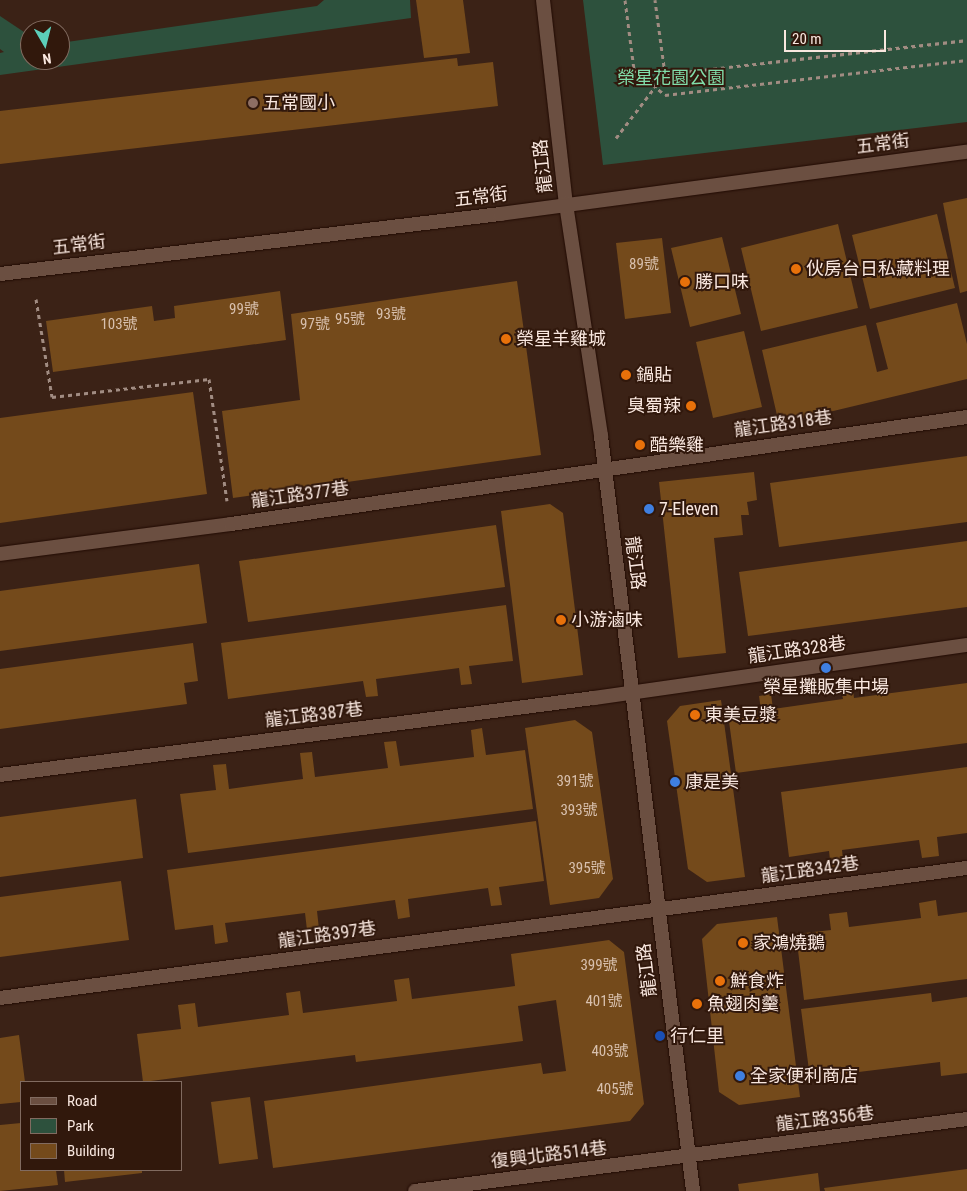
<!DOCTYPE html>
<html>
<head>
<meta charset="utf-8">
<style>
	body { margin:0 }
	#map { position:relative; width:967px; height:1191px; overflow:hidden; background:#3b2216; font-family:"Roboto Condensed","Noto Sans TC",sans-serif }
	div>[style] { position:absolute }
	.green>* { inset:0; background:#2d513d }
	.building>* { inset:0; background:#744a1b }
	.path>* { height:3px; margin-top:-1.5px; transform-origin:0; background:repeating-linear-gradient(90deg,#a18c82 0 4px,transparent 0 8px) }
	.roads { filter:drop-shadow(0 0 1px #210a02) drop-shadow(0 0 1px #210a02) }
	.service>* { height:14px; margin:-7px; padding:0 7px; transform-origin:7px; border-radius:7px; background:#6b4f41 }
	.minor>* { height:14px; margin:-7px; padding:0 7px; transform-origin:7px; border-radius:7px; background:#6b4f41 }
	.tertiary>* { height:14px; margin:-7px; padding:0 7px; transform-origin:7px; border-radius:7px; background:#6b4f41 }
	.dots>* { width:14px; height:14px; translate:-50% -50%; box-sizing:border-box; border:2px solid #31180c; border-radius:50% }
	span { translate:-50% -50%; white-space:nowrap; text-align:center; line-height:1.15; -webkit-text-stroke:4px #31180c; paint-order:stroke }
	.number-label { font-size:15px; color:#d8c0ae }
	.number-label span { -webkit-text-stroke-width:0 }
	.park-label { font-size:18px; color:#81ddaa }
	.poi-label { font-size:18px; color:#f9e7df }
	.left { translate:0 -50%; text-align:left }
	.right { translate:-100% -50%; text-align:right }
	.street-label { font-size:18px; color:#f9e7df }
	.legend { position:absolute; left:20px; top:1081px; width:162px; height:90px; box-sizing:border-box; background:#31180c; border:1px solid #816b60; margin:0; padding:6px 9px; list-style:none; font-size:15px; color:#f9e7df }
	.legend li { display:flex; align-items:center; gap:10px; height:25px }
	.legend b { width:25px; border:1px solid #816b60 }
	.north { position:absolute; left:20px; top:20px; width:50px; height:50px; box-sizing:border-box; background:#31180c; border:1px solid #816b60; border-radius:50%; rotate:172deg; font-size:14px; font-weight:700; line-height:20px; text-align:center; color:#f9e7df }
	.north::after { content:''; display:block; margin:auto; width:18px; height:22px; background:#5cceba; clip-path:polygon(50% 0,100% 100%,50% 72%,0 100%) }
	.scale { position:absolute; left:784px; top:30px; width:102px; height:22px; box-sizing:border-box; border:2px solid #f9e7df; border-top:0; padding-left:6px; font-size:15px; line-height:18px; white-space:nowrap; color:#f9e7df; -webkit-text-stroke:4px #31180c; paint-order:stroke }
</style>
</head>
<body>
<div id="map">
	<div class="green">
		<div style="clip-path:polygon(324px 0,410px 0,411px 18px,0 75px,0 53px,4px 52px,0 49px,0 16px,30px 36px,30px 60px,60px 60px,60px 43px,317px 6px)"></div>
		<div style="clip-path:polygon(583px 0,967px 0,967px 122px,603px 165px)"></div>
	</div>
	<div class="building">
		<div style="clip-path:polygon(416px 0,463px 0,470px 53px,424px 58px)"></div>
		<div style="clip-path:polygon(457px 58px,458px 66px,493px 62px,498px 106px,0 164px,0 111px)"></div>
		<div style="clip-path:polygon(967px 198px,967px 291px,960px 293px,943px 203px)"></div>
		<div style="clip-path:polygon(937px 214px,955px 288px,870px 309px,852px 235px)"></div>
		<div style="clip-path:polygon(838px 224px,858px 308px,761px 331px,741px 248px)"></div>
		<div style="clip-path:polygon(722px 237px,741px 314px,690px 327px,671px 248px)"></div>
		<div style="clip-path:polygon(662px 238px,671px 313px,625px 319px,616px 243px)"></div>
		<div style="clip-path:polygon(517px 281px,541px 455px,233px 498px,222px 411px,300px 400px,291px 314px)"></div>
		<div style="clip-path:polygon(280px 291px,286px 340px,53px 372px,46px 321px,152px 306px,154px 321px,175px 318px,174px 306px)"></div>
		<div style="clip-path:polygon(957px 303px,967px 344px,967px 379px,779px 424px,762px 350px,866px 325px,877px 372px,888px 369px,876px 323px)"></div>
		<div style="clip-path:polygon(744px 331px,762px 407px,713px 418px,696px 342px)"></div>
		<div style="clip-path:polygon(193px 392px,207px 494px,0 523px,0 418px)"></div>
		<div style="clip-path:polygon(967px 456px,967px 522px,779px 547px,770px 483px)"></div>
		<div style="clip-path:polygon(754px 472px,757px 500px,747px 502px,749px 515px,741px 515px,743px 535px,714px 538px,726px 653px,678px 658px,659px 482px)"></div>
		<div style="clip-path:polygon(550px 504px,563px 513px,583px 675px,522px 683px,501px 511px)"></div>
		<div style="clip-path:polygon(496px 525px,505px 587px,248px 622px,239px 561px)"></div>
		<div style="clip-path:polygon(967px 541px,967px 607px,748px 636px,739px 572px)"></div>
		<div style="clip-path:polygon(199px 564px,207px 623px,0 651px,0 591px)"></div>
		<div style="clip-path:polygon(506px 605px,513px 661px,469px 666px,472px 684px,461px 685px,459px 668px,376px 679px,378px 696px,366px 697px,363px 681px,228px 699px,221px 643px)"></div>
		<div style="clip-path:polygon(193px 643px,198px 681px,184px 683px,187px 704px,0 729px,0 669px)"></div>
		<div style="clip-path:polygon(852px 683px,854px 698px,967px 683px,967px 743px,736px 773px,728px 714px,761px 710px,759px 696px,771px 694px,773px 709px,843px 699px,840px 684px)"></div>
		<div style="clip-path:polygon(721px 700px,745px 877px,707px 882px,688px 869px,667px 721px,680px 706px)"></div>
		<div style="clip-path:polygon(575px 720px,592px 732px,613px 879px,599px 898px,550px 905px,525px 728px)"></div>
		<div style="clip-path:polygon(482px 728px,486px 755px,525px 750px,533px 809px,188px 853px,180px 794px,216px 790px,213px 765px,226px 764px,229px 789px,303px 779px,300px 753px,312px 752px,315px 777px,388px 768px,384px 742px,396px 741px,400px 766px,474px 757px,471px 730px)"></div>
		<div style="clip-path:polygon(967px 767px,967px 833px,937px 837px,939px 856px,922px 858px,919px 840px,842px 850px,844px 868px,831px 869px,829px 851px,789px 857px,781px 792px)"></div>
		<div style="clip-path:polygon(136px 799px,143px 858px,0 877px,0 817px)"></div>
		<div style="clip-path:polygon(536px 821px,544px 881px,499px 887px,502px 905px,491px 906px,488px 888px,408px 899px,410px 917px,398px 919px,395px 900px,317px 911px,319px 929px,307px 930px,305px 913px,225px 923px,228px 942px,215px 944px,213px 925px,175px 930px,167px 870px)"></div>
		<div style="clip-path:polygon(121px 881px,129px 940px,0 957px,0 897px)"></div>
		<div style="clip-path:polygon(936px 900px,938px 916px,967px 912px,967px 979px,804px 1000px,796px 934px,831px 930px,829px 914px,847px 912px,849px 927px,921px 918px,919px 903px)"></div>
		<div style="clip-path:polygon(777px 917px,800px 1097px,739px 1105px,719px 1092px,702px 939px,717px 924px)"></div>
		<div style="clip-path:polygon(609px 940px,624px 952px,644px 1104px,630px 1121px,273px 1168px,264px 1101px,541px 1063px,543px 1074px,566px 1071px,556px 1000px,518px 1006px,523px 1041px,356px 1062px,355px 1055px,143px 1082px,137px 1034px,181px 1029px,178px 1005px,195px 1003px,198px 1027px,289px 1015px,286px 993px,300px 991px,303px 1013px,397px 1001px,394px 980px,409px 978px,412px 999px,515px 986px,511px 954px)"></div>
		<div style="clip-path:polygon(931px 993px,932px 1002px,967px 997px,967px 1073px,941px 1076px,940px 1062px,810px 1078px,801px 1009px)"></div>
		<div style="clip-path:polygon(19px 1035px,25px 1082px,21px 1082px,21px 1102px,0 1104px,0 1038px)"></div>
		<div style="clip-path:polygon(250px 1097px,258px 1159px,219px 1164px,211px 1102px)"></div>
		<div style="clip-path:polygon(21px 1123px,21px 1170px,56px 1170px,58px 1185px,0 1191px,0 1125px)"></div>
		<div style="clip-path:polygon(967px 1169px,967px 1191px,825px 1191px,824px 1188px)"></div>
		<div style="clip-path:polygon(64px 1170px,142px 1170px,142px 1173px,65px 1182px)"></div>
		<div style="clip-path:polygon(818px 1173px,820px 1191px,739px 1191px,738px 1184px)"></div>
	</div>
	<div class="path">
		<div style="left:625px;top:0;width:70px;rotate:82.6deg"></div>
		<div style="left:634px;top:69px;width:40px;rotate:40deg"></div>
		<div style="left:665px;top:95px;width:304px;rotate:-6.6deg"></div>
		<div style="left:665px;top:74px;width:304px;rotate:-6.4deg"></div>
		<div style="left:616px;top:138px;width:81px;rotate:-52.6deg"></div>
		<div style="left:665px;top:74px;width:75px;rotate:-97.7deg"></div>
		<div style="left:36px;top:299px;width:99px;rotate:80.7deg"></div>
		<div style="left:52px;top:397px;width:158px;rotate:-6.5deg"></div>
		<div style="left:209px;top:379px;width:123px;rotate:81.6deg"></div>
	</div>
	<div class="roads">
		<div class="service">
			<div style="left:0;top:554px;width:233px;rotate:-7.4deg"></div>
			<div style="left:231px;top:524px;width:744px;rotate:-8.27deg"></div>
			<div style="left:0;top:775px;width:599px;rotate:-7.39deg"></div>
			<div style="left:594px;top:698px;width:377px;rotate:-8.1deg"></div>
			<div style="left:0;top:998px;width:976px;rotate:-7.66deg"></div>
			<div style="left:415px;top:1191px;width:557px;rotate:-7.43deg"></div>
		</div>
		<div class="minor">
			<div style="left:543px;top:0;width:205px;rotate:83.6deg"></div>
			<div style="left:566px;top:204px;width:235px;rotate:81.4deg"></div>
			<div style="left:601px;top:436px;width:761px;rotate:83.05deg"></div>
		</div>
		<div class="tertiary">
			<div style="left:0;top:274px;width:504px;rotate:-6.84deg"></div>
			<div style="left:500px;top:214px;width:471px;rotate:-7.6deg"></div>
		</div>
	</div>
	<div class="dots">
		<div style="left:253px;top:103px;background:#8d6e63"></div>
		<div style="left:796px;top:269px;background:#e8710a"></div>
		<div style="left:685px;top:282px;background:#e8710a"></div>
		<div style="left:506px;top:339px;background:#e8710a"></div>
		<div style="left:626px;top:375px;background:#e8710a"></div>
		<div style="left:691px;top:406px;background:#e8710a"></div>
		<div style="left:640px;top:445px;background:#e8710a"></div>
		<div style="left:649px;top:509px;background:#3f7fe0"></div>
		<div style="left:561px;top:620px;background:#e8710a"></div>
		<div style="left:826px;top:668px;background:#3f7fe0"></div>
		<div style="left:695px;top:715px;background:#e8710a"></div>
		<div style="left:675px;top:782px;background:#3f7fe0"></div>
		<div style="left:743px;top:943px;background:#e8710a"></div>
		<div style="left:720px;top:981px;background:#e8710a"></div>
		<div style="left:697px;top:1004px;background:#e8710a"></div>
		<div style="left:660px;top:1036px;background:#1a4fb4"></div>
		<div style="left:740px;top:1076px;background:#3f7fe0"></div>
	</div>
	<div class="number-label">
		<span style="left:644px;top:265px">89號</span>
		<span style="left:244px;top:310px">99號</span>
		<span style="left:391px;top:315px">93號</span>
		<span style="left:350px;top:320px">95號</span>
		<span style="left:119px;top:325px">103號</span>
		<span style="left:315px;top:325px">97號</span>
		<span style="left:575px;top:782px">391號</span>
		<span style="left:579px;top:811px">393號</span>
		<span style="left:587px;top:869px">395號</span>
		<span style="left:599px;top:966px">399號</span>
		<span style="left:604px;top:1002px">401號</span>
		<span style="left:610px;top:1052px">403號</span>
		<span style="left:615px;top:1090px">405號</span>
	</div>
	<div class="park-label">
		<span style="left:671px;top:78px">榮星花園公園</span>
	</div>
	<div class="poi-label">
		<span class="left" style="left:263px;top:103px">五常國小</span>
		<span class="left" style="left:806px;top:269px">伙房台日私藏料理</span>
		<span class="left" style="left:695px;top:282px">勝口味</span>
		<span class="left" style="left:516px;top:339px">榮星羊雞城</span>
		<span class="left" style="left:636px;top:375px">鍋貼</span>
		<span class="right" style="left:681px;top:406px">臭蜀辣</span>
		<span class="left" style="left:650px;top:445px">酷樂雞</span>
		<span class="left" style="left:659px;top:509px">7-Eleven</span>
		<span class="left" style="left:571px;top:620px">小游滷味</span>
		<span style="left:826px;top:687px">榮星攤販集中場</span>
		<span class="left" style="left:705px;top:715px">東美豆漿</span>
		<span class="left" style="left:685px;top:782px">康是美</span>
		<span class="left" style="left:753px;top:943px">家鴻燒鵝</span>
		<span class="left" style="left:730px;top:981px">鮮食炸</span>
		<span class="left" style="left:707px;top:1004px">魚翅肉羹</span>
		<span class="left" style="left:670px;top:1036px">行仁里</span>
		<span class="left" style="left:750px;top:1076px">全家便利商店</span>
	</div>
	<div class="street-label">
		<span style="left:883px;top:144px;rotate:-7deg">五常街</span>
		<span style="left:543px;top:166px;rotate:-96deg">龍江路</span>
		<span style="left:481px;top:197px;rotate:-7deg">五常街</span>
		<span style="left:79px;top:245px;rotate:-7deg">五常街</span>
		<span style="left:783px;top:424px;rotate:-8deg">龍江路318巷</span>
		<span style="left:300px;top:495px;rotate:-8deg">龍江路377巷</span>
		<span style="left:635px;top:563px;rotate:83deg">龍江路</span>
		<span style="left:797px;top:650px;rotate:-8deg">龍江路328巷</span>
		<span style="left:314px;top:715px;rotate:-7deg">龍江路387巷</span>
		<span style="left:810px;top:870px;rotate:-8deg">龍江路342巷</span>
		<span style="left:327px;top:935px;rotate:-8deg">龍江路397巷</span>
		<span style="left:647px;top:970px;rotate:-97deg">龍江路</span>
		<span style="left:825px;top:1119px;rotate:-7deg">龍江路356巷</span>
		<span style="left:549px;top:1155px;rotate:-7deg">復興北路514巷</span>
	</div>
	<ul class="legend">
	<li><b style="height:6px;background:#6b4f41"></b>Road</li>
	<li><b style="height:14px;background:#2d513d"></b>Park</li>
	<li><b style="height:14px;background:#744a1b"></b>Building</li>
	</ul>
	<div class="north">N</div>
	<div class="scale">20 m</div>
</div>
</body>
</html>
